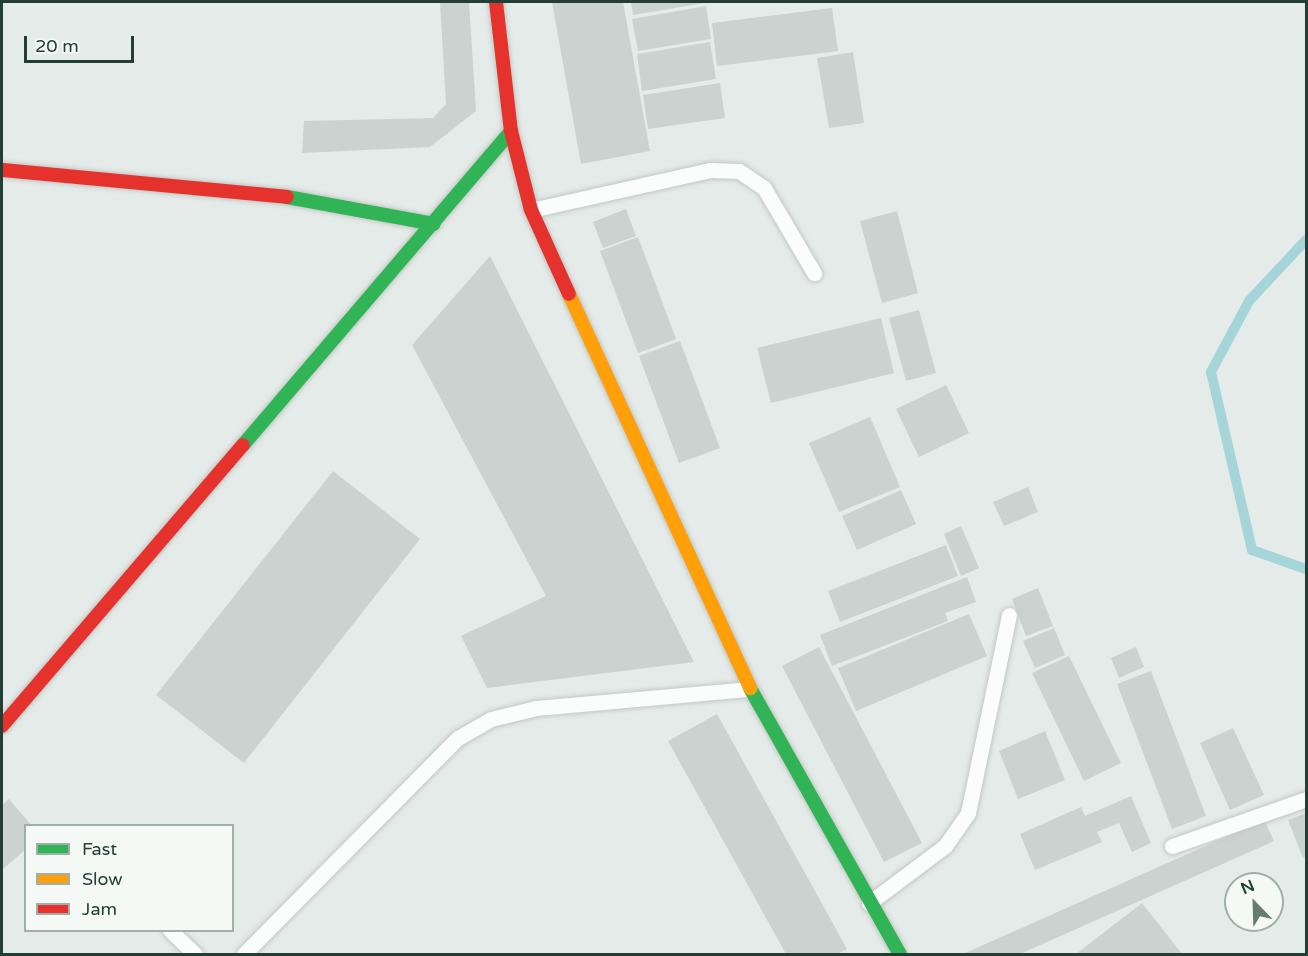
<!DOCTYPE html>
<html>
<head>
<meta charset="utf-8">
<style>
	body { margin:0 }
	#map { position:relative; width:1308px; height:956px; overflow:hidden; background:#e5ebe8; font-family:"Varela Round",sans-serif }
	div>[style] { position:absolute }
	.stream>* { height:10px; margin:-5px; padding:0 5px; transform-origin:5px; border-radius:5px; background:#a5d4d9 }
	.building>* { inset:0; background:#ccd2cf }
	.roads { filter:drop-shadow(0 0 2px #c2c8c5) drop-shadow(0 0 2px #c2c8c5) }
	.lane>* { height:15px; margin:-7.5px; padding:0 7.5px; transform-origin:7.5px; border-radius:7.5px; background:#fbfcfc }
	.fast>* { height:14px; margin:-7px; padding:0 7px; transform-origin:7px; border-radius:7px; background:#30b455 }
	.slow>* { height:14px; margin:-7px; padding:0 7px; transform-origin:7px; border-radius:7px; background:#ff9f0a }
	.jam>* { height:14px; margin:-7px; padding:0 7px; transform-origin:7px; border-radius:7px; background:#e5322d }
	span { translate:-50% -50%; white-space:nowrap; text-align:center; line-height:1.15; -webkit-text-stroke:4.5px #f4f9f6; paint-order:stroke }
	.frame { position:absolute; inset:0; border:3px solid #223f36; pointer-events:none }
	.legend { position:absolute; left:24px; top:824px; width:210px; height:108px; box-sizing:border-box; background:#f4f9f6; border:2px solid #a0afa9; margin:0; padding:8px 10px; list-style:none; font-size:18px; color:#223f36 }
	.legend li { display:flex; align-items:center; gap:12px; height:30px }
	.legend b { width:30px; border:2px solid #a0afa9 }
	.north { position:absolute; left:1224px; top:872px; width:60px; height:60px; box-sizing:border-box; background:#f4f9f6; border:2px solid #a0afa9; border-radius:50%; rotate:337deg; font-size:16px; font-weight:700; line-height:24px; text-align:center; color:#223f36 }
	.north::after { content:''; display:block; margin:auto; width:21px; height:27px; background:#667b74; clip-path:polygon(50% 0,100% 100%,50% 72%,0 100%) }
	.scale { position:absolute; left:24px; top:36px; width:110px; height:27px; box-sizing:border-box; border:3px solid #223f36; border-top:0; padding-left:8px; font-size:18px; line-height:21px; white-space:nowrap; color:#223f36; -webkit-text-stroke:4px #f4f9f6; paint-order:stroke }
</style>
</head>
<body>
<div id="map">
	<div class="stream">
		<div style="left:1306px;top:240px;width:83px;rotate:133.1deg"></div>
		<div style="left:1249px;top:301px;width:81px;rotate:118.2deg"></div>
		<div style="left:1211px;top:372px;width:183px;rotate:77deg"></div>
		<div style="left:1252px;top:550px;width:57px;rotate:19.4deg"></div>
	</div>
	<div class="building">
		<div style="clip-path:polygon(440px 2px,469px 2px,476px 111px,430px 147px,302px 153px,304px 121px,433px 118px,446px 104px)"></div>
		<div style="clip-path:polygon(552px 2px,623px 2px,650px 151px,581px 164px)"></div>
		<div style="clip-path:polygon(631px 2px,704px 2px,705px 3px,633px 15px)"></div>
		<div style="clip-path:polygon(706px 6px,711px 39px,638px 51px,632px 19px)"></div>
		<div style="clip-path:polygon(832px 8px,838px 51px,717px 66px,712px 23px)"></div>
		<div style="clip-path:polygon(710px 42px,716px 79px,642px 91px,637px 54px)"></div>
		<div style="clip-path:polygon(853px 52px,864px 123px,829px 128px,817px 58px)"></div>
		<div style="clip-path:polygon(720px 83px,725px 118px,648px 129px,643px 95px)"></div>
		<div style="clip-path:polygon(626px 209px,636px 236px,603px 248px,593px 222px)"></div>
		<div style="clip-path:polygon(897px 211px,918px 293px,882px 303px,860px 221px)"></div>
		<div style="clip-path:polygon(638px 237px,676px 339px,638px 353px,600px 251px)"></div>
		<div style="clip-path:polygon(490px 256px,694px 662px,487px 688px,461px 636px,546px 596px,412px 345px)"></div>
		<div style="clip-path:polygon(919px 310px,936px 373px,906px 381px,889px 318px)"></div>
		<div style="clip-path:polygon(881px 318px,894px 373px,771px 403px,757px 348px)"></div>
		<div style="clip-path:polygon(680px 341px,720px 448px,679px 463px,639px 356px)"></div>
		<div style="clip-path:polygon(946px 385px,969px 433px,919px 457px,896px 409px)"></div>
		<div style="clip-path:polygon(870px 417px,900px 487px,839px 512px,809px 443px)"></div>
		<div style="clip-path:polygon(333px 471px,420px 539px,244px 763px,156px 695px)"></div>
		<div style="clip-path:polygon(1028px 487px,1038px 512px,1004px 526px,993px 502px)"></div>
		<div style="clip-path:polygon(901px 490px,916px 524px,857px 550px,842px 516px)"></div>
		<div style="clip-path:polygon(961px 526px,979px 568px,961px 576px,944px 534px)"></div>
		<div style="clip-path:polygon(946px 545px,958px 576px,840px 622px,828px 591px)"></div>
		<div style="clip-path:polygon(967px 577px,976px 602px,945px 613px,948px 621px,832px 666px,820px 635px)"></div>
		<div style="clip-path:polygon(1038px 588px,1053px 626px,1026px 636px,1012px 599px)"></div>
		<div style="clip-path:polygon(969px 614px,987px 656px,856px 711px,838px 668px)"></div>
		<div style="clip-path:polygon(1054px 628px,1065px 655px,1035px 668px,1023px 641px)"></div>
		<div style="clip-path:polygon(819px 647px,922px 843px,884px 862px,782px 666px)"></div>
		<div style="clip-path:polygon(1136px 647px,1144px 667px,1119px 678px,1111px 658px)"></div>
		<div style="clip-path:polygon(1069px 656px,1121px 763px,1084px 781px,1032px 673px)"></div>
		<div style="clip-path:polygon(1151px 671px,1206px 816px,1172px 829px,1117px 684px)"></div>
		<div style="clip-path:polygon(717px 714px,847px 949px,837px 954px,786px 954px,668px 741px)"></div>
		<div style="clip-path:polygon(1233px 728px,1264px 795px,1230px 810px,1200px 743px)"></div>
		<div style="clip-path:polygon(1045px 731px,1065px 780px,1018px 799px,999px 751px)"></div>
		<div style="clip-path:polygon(1131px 796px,1151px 843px,1132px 852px,1119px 823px,1097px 832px,1102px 842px,1035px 870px,1020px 834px,1081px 807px,1085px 816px)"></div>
		<div style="clip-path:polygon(9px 799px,32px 826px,26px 826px,26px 849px,2px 870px,2px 805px)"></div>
		<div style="clip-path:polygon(1306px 813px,1306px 857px,1303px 858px,1288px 820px)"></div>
		<div style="clip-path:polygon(1264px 820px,1274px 841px,1020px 954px,963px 954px)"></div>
		<div style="clip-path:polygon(1142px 903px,1182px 954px,1076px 954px)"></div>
	</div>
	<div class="roads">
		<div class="lane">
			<div style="left:531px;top:210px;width:183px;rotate:-12.6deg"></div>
			<div style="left:710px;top:170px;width:29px;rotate:2deg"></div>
			<div style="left:739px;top:171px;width:30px;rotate:34deg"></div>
			<div style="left:764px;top:188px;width:99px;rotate:59.5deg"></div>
			<div style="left:1172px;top:846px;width:142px;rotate:-19.3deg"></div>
			<div style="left:869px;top:903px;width:95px;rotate:-36.9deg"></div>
			<div style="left:945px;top:846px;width:40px;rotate:-55.1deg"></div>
			<div style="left:968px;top:813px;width:202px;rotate:-78.3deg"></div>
			<div style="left:170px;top:930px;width:35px;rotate:44deg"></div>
			<div style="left:244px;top:954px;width:304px;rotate:-45.3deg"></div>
			<div style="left:458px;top:738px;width:38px;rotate:-30deg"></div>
			<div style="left:491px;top:719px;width:46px;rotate:-13.7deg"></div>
			<div style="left:536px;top:708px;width:215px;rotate:-5.1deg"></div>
		</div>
		<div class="fast">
			<div style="left:287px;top:197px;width:149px;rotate:10.4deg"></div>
			<div style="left:243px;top:445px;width:413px;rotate:-49.5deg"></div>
			<div style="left:750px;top:688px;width:305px;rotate:60.6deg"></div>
		</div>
		<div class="slow">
			<div style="left:569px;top:294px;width:434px;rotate:65.3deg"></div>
		</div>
		<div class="jam">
			<div style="left:496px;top:2px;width:130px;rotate:83.4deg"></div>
			<div style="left:511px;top:131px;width:81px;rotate:75.8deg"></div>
			<div style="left:531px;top:210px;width:92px;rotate:65.7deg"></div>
			<div style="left:2px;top:170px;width:286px;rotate:5.4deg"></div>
			<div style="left:2px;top:726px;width:370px;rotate:-49.4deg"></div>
		</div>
	</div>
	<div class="frame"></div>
	<ul class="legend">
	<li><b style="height:8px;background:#30b455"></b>Fast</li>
	<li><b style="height:8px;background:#ff9f0a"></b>Slow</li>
	<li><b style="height:8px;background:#e5322d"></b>Jam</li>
	</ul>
	<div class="north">N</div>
	<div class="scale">20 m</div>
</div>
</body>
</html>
